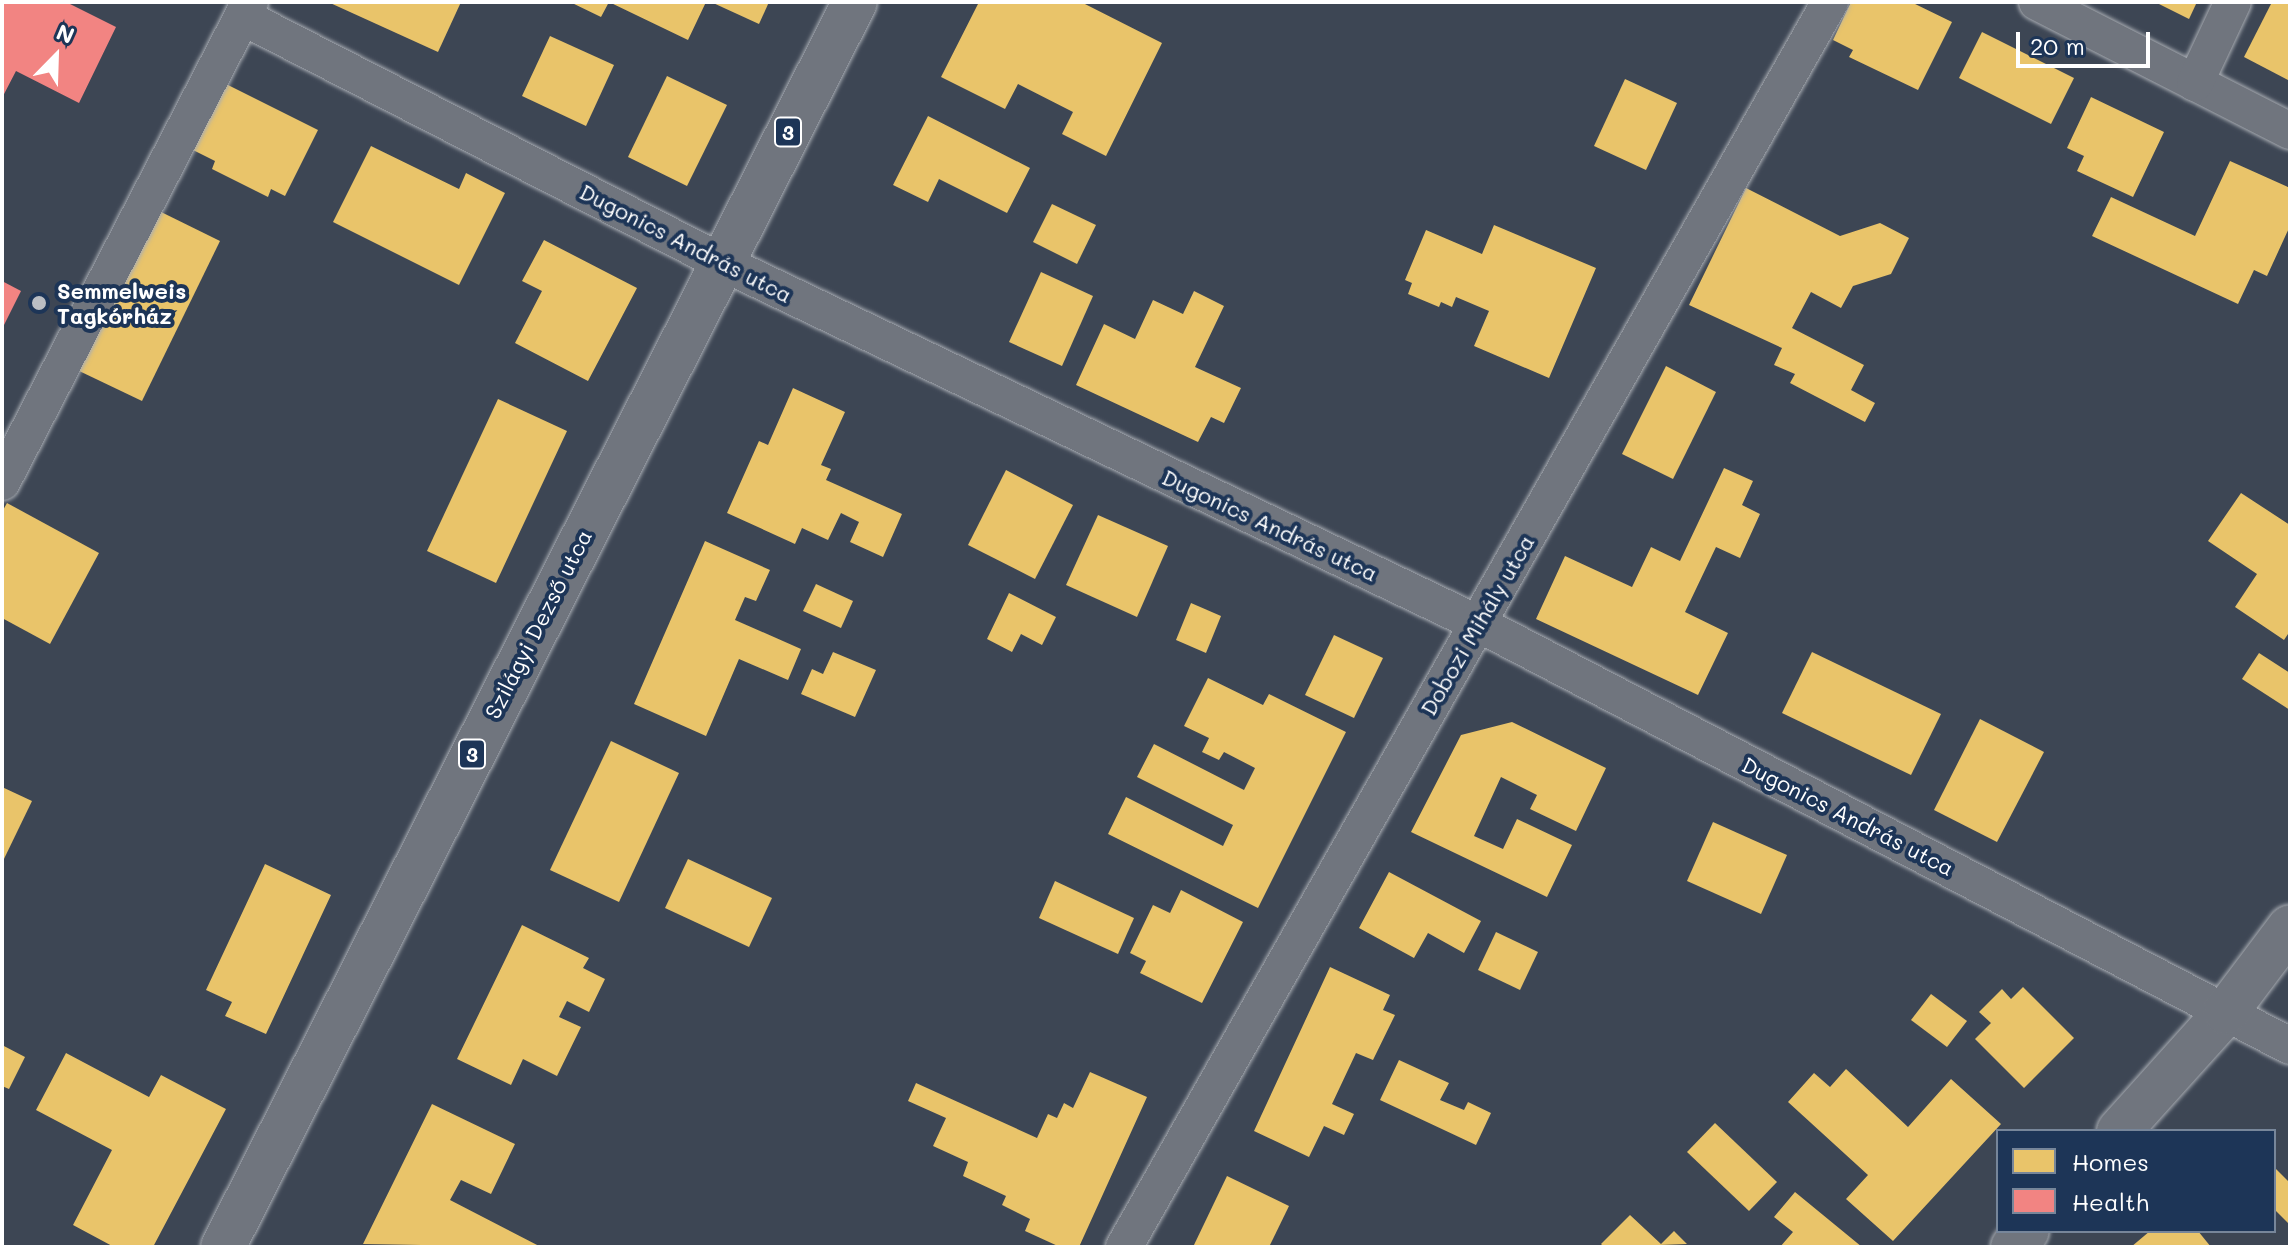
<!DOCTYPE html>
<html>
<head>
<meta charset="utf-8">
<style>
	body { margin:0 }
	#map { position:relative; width:2292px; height:1249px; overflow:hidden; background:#3d4654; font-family:Mali,sans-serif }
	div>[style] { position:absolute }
	.homes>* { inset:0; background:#e9c46a }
	.health>* { inset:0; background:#f28482 }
	.roads { filter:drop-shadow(0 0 2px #a8acb2) drop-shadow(0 0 2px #a8acb2) }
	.street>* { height:36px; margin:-18px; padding:0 18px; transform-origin:18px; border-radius:18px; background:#70757e }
	.secondary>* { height:44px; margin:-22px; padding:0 22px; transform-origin:22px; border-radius:22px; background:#70757e }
	.primary>* { height:44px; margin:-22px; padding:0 22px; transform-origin:22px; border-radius:22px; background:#70757e }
	.dots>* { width:22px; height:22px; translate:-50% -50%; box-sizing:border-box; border:4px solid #1d3557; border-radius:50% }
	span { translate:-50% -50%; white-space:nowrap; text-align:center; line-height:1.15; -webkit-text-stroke:8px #1d3557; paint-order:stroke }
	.shield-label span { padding:2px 6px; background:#1d3557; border:2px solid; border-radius:6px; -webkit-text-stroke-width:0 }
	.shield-label { font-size:20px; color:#fff; font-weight:700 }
	.street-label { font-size:22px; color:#fff }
	.poi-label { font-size:22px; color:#fff; font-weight:700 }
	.left { translate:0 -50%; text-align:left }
	.frame { position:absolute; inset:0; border:4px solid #fff; pointer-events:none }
	.legend { position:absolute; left:1996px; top:1129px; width:280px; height:104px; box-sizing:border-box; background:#1d3557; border:2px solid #77869a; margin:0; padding:10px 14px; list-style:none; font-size:24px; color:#fff }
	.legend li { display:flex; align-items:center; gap:16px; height:40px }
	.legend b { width:40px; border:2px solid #77869a }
	.north { position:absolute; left:16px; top:16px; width:80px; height:80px; -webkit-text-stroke:6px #1d3557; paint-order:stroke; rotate:23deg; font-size:22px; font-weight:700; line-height:32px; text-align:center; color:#fff }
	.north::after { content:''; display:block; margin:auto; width:28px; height:36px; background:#fff; clip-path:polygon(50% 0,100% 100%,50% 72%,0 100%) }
	.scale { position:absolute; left:2016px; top:32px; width:134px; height:36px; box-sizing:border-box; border:4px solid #fff; border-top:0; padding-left:10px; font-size:24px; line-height:28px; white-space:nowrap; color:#fff; -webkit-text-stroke:6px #1d3557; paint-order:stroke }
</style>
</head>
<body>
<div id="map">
	<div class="homes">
		<div style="clip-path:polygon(328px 2px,461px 2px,438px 52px)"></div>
		<div style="clip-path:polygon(570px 2px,706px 2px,688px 40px,609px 2px,601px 17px)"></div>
		<div style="clip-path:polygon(711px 2px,769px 2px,759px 24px)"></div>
		<div style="clip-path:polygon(979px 2px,1081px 2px,1162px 43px,1106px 156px,1062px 134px,1073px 112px,1018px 84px,1005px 109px,941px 77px)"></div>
		<div style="clip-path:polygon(1851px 2px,1911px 2px,1952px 22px,1918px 90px,1849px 57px,1853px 50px,1833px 40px)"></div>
		<div style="clip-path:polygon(2155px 2px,2197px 2px,2189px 19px)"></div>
		<div style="clip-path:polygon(2272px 2px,2290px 2px,2290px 81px,2244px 57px)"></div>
		<div style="clip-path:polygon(1982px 32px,2074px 78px,2051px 124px,1959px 78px)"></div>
		<div style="clip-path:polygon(550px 36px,614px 65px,586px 126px,522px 96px)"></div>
		<div style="clip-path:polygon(667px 76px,727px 105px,687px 186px,628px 157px)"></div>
		<div style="clip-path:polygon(1625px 79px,1677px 103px,1646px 170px,1594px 146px)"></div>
		<div style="clip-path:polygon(222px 82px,318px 130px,285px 196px,271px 189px,268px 197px,212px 169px,215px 161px,189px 148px)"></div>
		<div style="clip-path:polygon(2091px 97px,2164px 132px,2133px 197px,2077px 171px,2084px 156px,2067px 148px)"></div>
		<div style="clip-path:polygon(928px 116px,1030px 168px,1007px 213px,939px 179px,928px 202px,893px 185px)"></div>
		<div style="clip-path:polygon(371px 146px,459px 189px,466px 173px,505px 193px,459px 285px,333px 222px)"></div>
		<div style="clip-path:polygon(2230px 161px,2290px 188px,2290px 226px,2267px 276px,2254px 270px,2238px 304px,2092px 236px,2111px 197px,2195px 236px)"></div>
		<div style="clip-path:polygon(1746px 188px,1840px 236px,1880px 223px,1909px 238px,1891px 274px,1853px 286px,1841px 308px,1811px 292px,1792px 328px,1864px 365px,1851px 390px,1875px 403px,1865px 422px,1790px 383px,1795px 374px,1774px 365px,1782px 348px,1689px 305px)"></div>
		<div style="clip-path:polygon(1052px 204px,1096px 225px,1077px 264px,1033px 242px)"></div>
		<div style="clip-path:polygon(153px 208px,220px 241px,142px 401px,75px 369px)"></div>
		<div style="clip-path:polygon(1494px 225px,1596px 268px,1549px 378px,1474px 346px,1489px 311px,1456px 297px,1452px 307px,1441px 302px,1439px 307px,1408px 294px,1412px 283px,1405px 280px,1426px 230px,1482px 254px)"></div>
		<div style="clip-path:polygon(544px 240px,637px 288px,588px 381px,515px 343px,542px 291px,522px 281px)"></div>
		<div style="clip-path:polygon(1041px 272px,1093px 296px,1062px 366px,1009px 342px)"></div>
		<div style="clip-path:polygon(1194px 291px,1224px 306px,1195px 367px,1241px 388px,1224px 423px,1211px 417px,1198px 442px,1076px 385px,1104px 324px,1135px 339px,1153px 300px,1183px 314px)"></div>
		<div style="clip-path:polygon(1666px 366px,1716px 392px,1673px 479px,1622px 454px)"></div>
		<div style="clip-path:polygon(793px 388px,845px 412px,821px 465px,831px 469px,826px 480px,902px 514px,883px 557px,850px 542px,859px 522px,841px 513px,828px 540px,802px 528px,795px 544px,727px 513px,759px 441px,768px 445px)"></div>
		<div style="clip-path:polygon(498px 399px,567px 431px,496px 583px,427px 551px)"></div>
		<div style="clip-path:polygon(1724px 468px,1753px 481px,1742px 505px,1760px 514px,1740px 558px,1716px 547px,1685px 612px,1728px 633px,1698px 695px,1536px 619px,1565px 556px,1632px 587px,1651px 547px,1680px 561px)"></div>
		<div style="clip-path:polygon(1006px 470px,1073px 505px,1035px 579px,968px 545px)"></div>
		<div style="clip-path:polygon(2241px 493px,2290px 525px,2290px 631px,2284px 640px,2235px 607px,2257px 574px,2208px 541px)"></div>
		<div style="clip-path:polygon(7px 503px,99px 553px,50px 644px,2px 618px,2px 512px)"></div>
		<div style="clip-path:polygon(1098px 515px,1168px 546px,1137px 617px,1066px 585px)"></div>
		<div style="clip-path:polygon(705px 541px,770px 570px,756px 601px,745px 597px,735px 620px,801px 649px,788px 680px,739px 659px,706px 736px,634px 704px)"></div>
		<div style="clip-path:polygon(816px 584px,853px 601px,841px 628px,803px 611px)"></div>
		<div style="clip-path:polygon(1009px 593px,1056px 617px,1042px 645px,1021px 634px,1012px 652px,987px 639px)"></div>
		<div style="clip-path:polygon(1191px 603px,1221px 616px,1206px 653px,1176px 640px)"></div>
		<div style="clip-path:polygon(1334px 635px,1383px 658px,1354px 718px,1305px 695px)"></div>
		<div style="clip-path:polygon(833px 652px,876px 670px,855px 717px,801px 694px,812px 669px,823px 674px)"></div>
		<div style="clip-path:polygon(1812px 652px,1941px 714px,1911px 775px,1782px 713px)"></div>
		<div style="clip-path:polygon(2259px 653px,2290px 673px,2290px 710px,2242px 679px)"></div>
		<div style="clip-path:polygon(1208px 678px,1263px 705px,1269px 694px,1346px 732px,1258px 908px,1108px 834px,1126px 797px,1223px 846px,1233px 825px,1137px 777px,1154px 744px,1244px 790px,1255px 768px,1224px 752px,1219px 760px,1202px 752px,1209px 738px,1184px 726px)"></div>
		<div style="clip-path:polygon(1980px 719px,2044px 752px,1997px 842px,1934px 810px)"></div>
		<div style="clip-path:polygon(1512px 722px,1606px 768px,1576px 831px,1530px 809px,1537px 795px,1501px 777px,1474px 836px,1503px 849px,1517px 819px,1572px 845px,1547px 897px,1411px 832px,1461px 735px)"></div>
		<div style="clip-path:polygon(611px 741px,679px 773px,619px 902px,550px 870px)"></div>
		<div style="clip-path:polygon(2px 787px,32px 801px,2px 863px)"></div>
		<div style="clip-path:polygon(1713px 822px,1787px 855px,1761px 914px,1687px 881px)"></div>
		<div style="clip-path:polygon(688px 859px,772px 898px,749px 947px,665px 908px)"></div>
		<div style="clip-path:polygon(265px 864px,331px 895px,266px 1034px,225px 1016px,232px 1002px,206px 990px)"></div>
		<div style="clip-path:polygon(1389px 872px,1481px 921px,1464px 953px,1428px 933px,1414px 958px,1359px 928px)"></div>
		<div style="clip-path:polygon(1055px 881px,1134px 918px,1118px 954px,1039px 918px)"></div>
		<div style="clip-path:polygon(1181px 890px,1243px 922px,1202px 1003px,1140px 973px,1146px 961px,1130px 953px,1153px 905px,1170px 913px)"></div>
		<div style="clip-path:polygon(522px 925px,589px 958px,583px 968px,605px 979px,589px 1012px,567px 1001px,559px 1017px,581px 1027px,557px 1076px,523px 1059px,511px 1085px,457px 1059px)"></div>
		<div style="clip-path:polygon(1496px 932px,1538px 952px,1520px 990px,1478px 970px)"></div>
		<div style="clip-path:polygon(1330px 967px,1390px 995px,1383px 1010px,1395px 1015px,1373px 1060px,1356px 1053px,1332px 1104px,1354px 1114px,1344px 1135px,1324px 1126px,1309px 1157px,1254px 1131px)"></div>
		<div style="clip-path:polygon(2023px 987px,2074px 1038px,2024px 1088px,1975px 1039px,1991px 1023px,1979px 1012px,2002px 989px,2011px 999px)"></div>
		<div style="clip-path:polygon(1931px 994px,1967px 1021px,1947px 1047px,1911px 1020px)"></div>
		<div style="clip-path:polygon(2px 1045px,25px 1057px,9px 1089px,2px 1086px)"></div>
		<div style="clip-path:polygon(66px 1053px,149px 1097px,161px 1075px,226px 1109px,153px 1247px,114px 1247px,73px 1225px,112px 1150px,36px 1110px)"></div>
		<div style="clip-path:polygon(1399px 1060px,1449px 1083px,1440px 1100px,1464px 1110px,1468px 1102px,1491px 1113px,1476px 1145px,1380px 1100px)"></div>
		<div style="clip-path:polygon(1846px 1069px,1908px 1127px,1951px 1079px,2001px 1124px,1893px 1241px,1846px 1199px,1868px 1175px,1788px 1102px,1814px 1073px,1830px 1087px)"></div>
		<div style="clip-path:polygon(1090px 1072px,1147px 1097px,1079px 1247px,1060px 1247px,1025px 1231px,1030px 1219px,1002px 1205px,1006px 1196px,963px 1176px,968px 1162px,933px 1146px,946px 1118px,908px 1101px,916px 1083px,1037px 1138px,1048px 1114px,1057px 1118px,1064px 1103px,1073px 1108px)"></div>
		<div style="clip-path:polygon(432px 1104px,515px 1144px,491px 1194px,461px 1180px,450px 1200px,541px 1247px,363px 1244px)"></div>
		<div style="clip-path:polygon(1715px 1123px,1777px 1182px,1749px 1211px,1687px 1152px)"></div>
		<div style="clip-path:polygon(2274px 1167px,2290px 1183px,2290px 1225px,2274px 1209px)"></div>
		<div style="clip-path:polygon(1227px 1176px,1289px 1206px,1269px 1247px,1193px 1247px)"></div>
		<div style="clip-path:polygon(1795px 1192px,1862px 1247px,1780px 1247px,1793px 1232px,1774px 1217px)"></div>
		<div style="clip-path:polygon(1630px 1215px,1661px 1244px,1674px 1231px,1687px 1244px,1604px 1247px,1601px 1244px)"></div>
		<div style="clip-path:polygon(2150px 1231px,2198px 1231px,2211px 1247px,2131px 1247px)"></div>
	</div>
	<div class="health">
		<div style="clip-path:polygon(2px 2px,66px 2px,116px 27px,79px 103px,16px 71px,2px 98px)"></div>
		<div style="clip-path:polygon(2px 281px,21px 291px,2px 329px)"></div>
	</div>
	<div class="roads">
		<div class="street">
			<div style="left:2037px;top:2px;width:284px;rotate:27deg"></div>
			<div style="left:243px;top:17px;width:537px;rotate:27.14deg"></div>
			<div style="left:721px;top:262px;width:838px;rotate:25.53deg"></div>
			<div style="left:1477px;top:623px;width:916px;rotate:27.49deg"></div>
			<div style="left:2195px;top:83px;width:89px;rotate:-64.9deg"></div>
			<div style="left:2px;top:482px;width:540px;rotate:-62.68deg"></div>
			<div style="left:1124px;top:1247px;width:1431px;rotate:-60.44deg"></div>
		</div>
		<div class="secondary">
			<div style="left:2119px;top:1131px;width:160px;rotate:-48deg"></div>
			<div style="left:2226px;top:1012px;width:106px;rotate:-53deg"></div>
			<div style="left:2013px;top:1247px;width:21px;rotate:-49deg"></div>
		</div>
		<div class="primary">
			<div style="left:223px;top:1247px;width:1396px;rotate:-63.09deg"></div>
		</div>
	</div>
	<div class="dots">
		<div style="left:39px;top:303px;background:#bbbec3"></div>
	</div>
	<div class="shield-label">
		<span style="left:788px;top:132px">3</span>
		<span style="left:472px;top:754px">3</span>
	</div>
	<div class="street-label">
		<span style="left:686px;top:243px;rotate:27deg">Dugonics András utca</span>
		<span style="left:1270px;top:525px;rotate:25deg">Dugonics András utca</span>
		<span style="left:538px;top:624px;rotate:-63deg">Szilágyi Dezső utca</span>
		<span style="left:1477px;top:625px;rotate:-60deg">Dobozi Mihály utca</span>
		<span style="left:1848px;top:816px;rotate:27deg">Dugonics András utca</span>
	</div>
	<div class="poi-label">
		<span class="left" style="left:57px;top:303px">Semmelweis<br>Tagkórház</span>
	</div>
	<div class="frame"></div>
	<ul class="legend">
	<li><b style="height:22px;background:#e9c46a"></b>Homes</li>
	<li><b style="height:22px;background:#f28482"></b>Health</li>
	</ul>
	<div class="north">N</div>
	<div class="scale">20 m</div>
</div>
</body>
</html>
